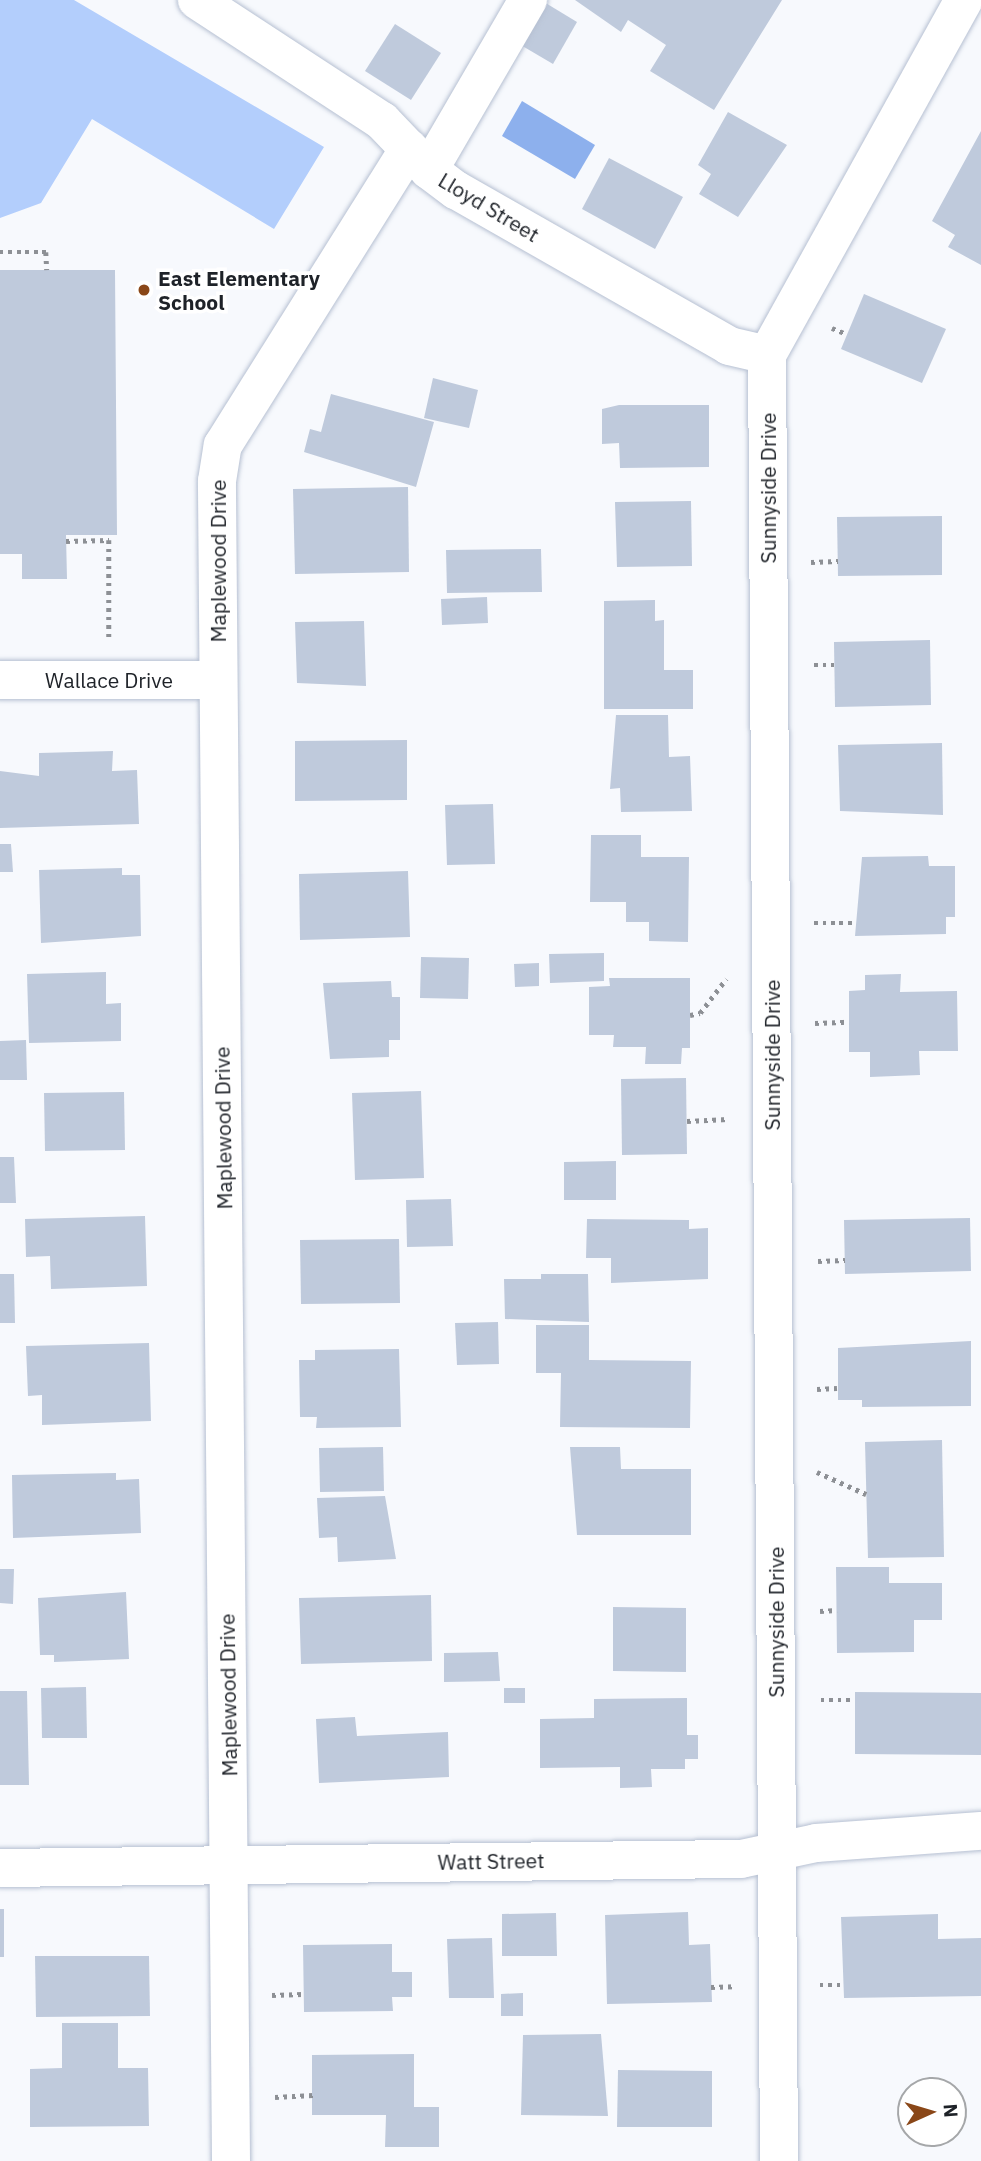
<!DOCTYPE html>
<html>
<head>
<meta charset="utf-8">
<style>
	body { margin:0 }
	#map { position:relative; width:981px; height:2161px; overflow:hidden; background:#f7f9fd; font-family:"IBM Plex Sans",sans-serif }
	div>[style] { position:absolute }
	.green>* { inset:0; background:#b3cefc }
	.water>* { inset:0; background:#8db0ed }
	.building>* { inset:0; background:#bfcadc }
	.path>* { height:4.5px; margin-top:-2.25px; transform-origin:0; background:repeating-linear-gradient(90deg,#8d9095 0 3.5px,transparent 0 8.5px) }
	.roads { filter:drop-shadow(0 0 2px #b6c0d2) drop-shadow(0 0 2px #b6c0d2) }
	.street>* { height:38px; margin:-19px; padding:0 19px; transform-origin:19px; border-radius:19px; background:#fff }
	.dots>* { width:19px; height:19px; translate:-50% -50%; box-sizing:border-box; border:4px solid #fff; border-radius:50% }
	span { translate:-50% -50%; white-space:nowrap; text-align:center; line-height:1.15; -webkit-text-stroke:7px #fff; paint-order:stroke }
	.street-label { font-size:21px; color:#1e2228 }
	.poi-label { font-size:21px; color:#1e2228; font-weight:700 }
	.left { translate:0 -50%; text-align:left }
	.north { position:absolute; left:897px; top:2077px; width:70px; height:70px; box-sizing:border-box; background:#fff; border:2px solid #a5a7a9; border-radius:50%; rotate:86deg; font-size:19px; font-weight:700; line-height:28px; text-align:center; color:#1e2228 }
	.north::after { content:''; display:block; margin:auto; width:24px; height:32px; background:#8a4718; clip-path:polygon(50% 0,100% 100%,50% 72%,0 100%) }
</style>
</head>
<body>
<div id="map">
	<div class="green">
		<div style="clip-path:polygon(0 0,74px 0,324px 147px,274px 229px,92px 119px,41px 203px,0 218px)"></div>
	</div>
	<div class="water">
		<div style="clip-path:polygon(522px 101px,595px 145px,575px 179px,502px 136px)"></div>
	</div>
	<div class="building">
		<div style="clip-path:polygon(575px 0,782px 0,714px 110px,650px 71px,666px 45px,628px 20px,621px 32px)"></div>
		<div style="clip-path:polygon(544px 2px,577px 22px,553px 64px,519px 44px)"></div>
		<div style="clip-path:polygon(395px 24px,441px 53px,411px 100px,365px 71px)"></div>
		<div style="clip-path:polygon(728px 112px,787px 145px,738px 217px,699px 194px,711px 174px,698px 165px)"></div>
		<div style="clip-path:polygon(981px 131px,981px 265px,948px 247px,955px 235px,932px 221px)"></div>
		<div style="clip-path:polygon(609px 158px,683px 197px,655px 249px,582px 209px)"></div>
		<div style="clip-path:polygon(0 270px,115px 270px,117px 535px,66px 535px,67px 579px,22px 579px,22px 554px,0 554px)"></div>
		<div style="clip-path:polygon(864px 294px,946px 329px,922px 383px,841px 349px)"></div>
		<div style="clip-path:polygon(433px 378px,478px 390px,469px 428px,424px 418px)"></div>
		<div style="clip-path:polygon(331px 394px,434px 422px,416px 487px,304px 452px,310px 429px,321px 432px)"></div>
		<div style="clip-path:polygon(619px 405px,709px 405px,709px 467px,620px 468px,619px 443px,602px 444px,602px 409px)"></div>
		<div style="clip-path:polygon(408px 487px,409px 572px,295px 574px,293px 489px)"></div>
		<div style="clip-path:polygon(691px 501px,692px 566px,617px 567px,615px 502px)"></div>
		<div style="clip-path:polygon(942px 516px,942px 575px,838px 576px,837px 517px)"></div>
		<div style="clip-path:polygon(541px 549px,542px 592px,447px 593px,446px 550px)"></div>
		<div style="clip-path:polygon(487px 597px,488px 623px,442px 625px,441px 599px)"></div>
		<div style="clip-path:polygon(655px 600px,655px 621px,664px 620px,664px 670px,693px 670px,693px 709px,604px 709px,604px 601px)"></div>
		<div style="clip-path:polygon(364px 621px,366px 686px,297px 683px,295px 622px)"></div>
		<div style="clip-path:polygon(930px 640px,931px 705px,835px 707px,834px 642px)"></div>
		<div style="clip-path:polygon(616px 715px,668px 715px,669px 757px,690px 756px,692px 811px,621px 812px,620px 788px,610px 789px)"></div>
		<div style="clip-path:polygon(407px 740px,407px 800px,295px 801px,295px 741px)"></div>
		<div style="clip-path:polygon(942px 743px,943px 815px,840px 811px,838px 745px)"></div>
		<div style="clip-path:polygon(113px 751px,112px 771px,137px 770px,139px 824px,0 828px,0 771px,39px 776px,39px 753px)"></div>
		<div style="clip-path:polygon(493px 804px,495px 864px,447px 865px,445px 805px)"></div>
		<div style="clip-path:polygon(591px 835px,641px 835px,641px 857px,689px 857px,688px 942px,649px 941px,649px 922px,626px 922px,626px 902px,590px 902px)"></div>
		<div style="clip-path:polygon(0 844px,11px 844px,13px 872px,0 872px)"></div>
		<div style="clip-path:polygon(928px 856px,929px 866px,955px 866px,955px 917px,946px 917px,946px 934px,855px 936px,862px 857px)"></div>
		<div style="clip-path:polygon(122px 868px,122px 875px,140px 875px,141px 936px,41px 943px,39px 870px)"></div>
		<div style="clip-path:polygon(408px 871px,410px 937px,300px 940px,299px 874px)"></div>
		<div style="clip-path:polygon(604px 953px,604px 981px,550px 983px,549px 954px)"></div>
		<div style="clip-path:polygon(421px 957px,469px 958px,468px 999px,420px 998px)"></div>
		<div style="clip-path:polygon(539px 963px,539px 986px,515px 987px,514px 964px)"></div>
		<div style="clip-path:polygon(106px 972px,106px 1004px,121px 1003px,121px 1041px,29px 1043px,27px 974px)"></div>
		<div style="clip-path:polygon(901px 974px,900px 992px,957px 991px,958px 1051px,919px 1051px,920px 1075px,870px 1077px,870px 1052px,849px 1052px,849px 991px,865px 990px,865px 975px)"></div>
		<div style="clip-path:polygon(609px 978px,690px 978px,690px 1048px,682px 1048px,681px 1064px,645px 1064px,646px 1047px,613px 1047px,614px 1035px,589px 1035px,589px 987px,610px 986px)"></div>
		<div style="clip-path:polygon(391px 981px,392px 997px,400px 997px,400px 1040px,389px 1040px,389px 1057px,330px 1059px,323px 983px)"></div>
		<div style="clip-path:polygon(26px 1040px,27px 1080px,0 1080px,0 1041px)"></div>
		<div style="clip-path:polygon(686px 1078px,687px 1154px,622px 1155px,621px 1079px)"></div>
		<div style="clip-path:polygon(421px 1091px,424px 1178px,355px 1180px,352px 1093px)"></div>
		<div style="clip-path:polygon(124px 1092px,125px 1150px,45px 1151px,44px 1093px)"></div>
		<div style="clip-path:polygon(0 1157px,14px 1157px,16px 1203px,0 1203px)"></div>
		<div style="clip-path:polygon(616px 1161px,616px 1200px,564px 1200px,564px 1162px)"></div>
		<div style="clip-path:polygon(451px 1199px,453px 1246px,407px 1247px,406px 1200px)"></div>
		<div style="clip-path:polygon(145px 1216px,147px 1286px,51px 1289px,50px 1256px,26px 1257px,25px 1219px)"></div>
		<div style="clip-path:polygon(970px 1218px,971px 1271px,845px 1274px,844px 1220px)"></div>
		<div style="clip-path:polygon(587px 1219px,689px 1220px,689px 1229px,708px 1228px,708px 1279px,611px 1283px,611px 1258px,586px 1258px)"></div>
		<div style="clip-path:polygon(399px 1239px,400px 1303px,301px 1304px,300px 1240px)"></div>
		<div style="clip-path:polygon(0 1274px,14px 1274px,15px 1323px,0 1323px)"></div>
		<div style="clip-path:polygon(541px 1274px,588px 1274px,589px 1322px,505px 1319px,504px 1279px,541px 1279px)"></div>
		<div style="clip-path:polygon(498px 1322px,499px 1364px,457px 1365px,455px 1323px)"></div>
		<div style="clip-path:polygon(536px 1325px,589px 1325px,589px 1360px,691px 1361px,690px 1428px,560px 1427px,561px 1373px,536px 1373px)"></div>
		<div style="clip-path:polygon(971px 1341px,971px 1406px,862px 1407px,862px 1400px,838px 1400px,838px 1348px)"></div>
		<div style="clip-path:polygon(149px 1343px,151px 1421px,42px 1425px,42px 1395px,28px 1396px,26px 1346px)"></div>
		<div style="clip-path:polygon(399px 1349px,401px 1427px,316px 1428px,317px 1417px,300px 1417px,299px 1360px,315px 1360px,315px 1350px)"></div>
		<div style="clip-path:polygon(942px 1440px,944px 1557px,868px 1558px,865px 1442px)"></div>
		<div style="clip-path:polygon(383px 1447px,384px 1491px,320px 1492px,319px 1448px)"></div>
		<div style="clip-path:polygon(570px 1447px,620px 1447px,621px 1469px,691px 1469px,691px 1535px,577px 1535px)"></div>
		<div style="clip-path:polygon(116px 1473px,116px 1480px,139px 1479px,141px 1533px,13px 1538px,12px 1475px)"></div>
		<div style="clip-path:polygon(385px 1496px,396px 1559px,338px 1562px,337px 1537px,319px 1538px,317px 1498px)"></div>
		<div style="clip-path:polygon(836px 1567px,889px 1567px,889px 1583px,942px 1583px,942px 1620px,914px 1620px,914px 1652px,837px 1653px)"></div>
		<div style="clip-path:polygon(0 1569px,14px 1569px,13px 1604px,0 1603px)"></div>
		<div style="clip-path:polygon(126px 1592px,129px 1659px,54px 1662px,54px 1655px,40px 1655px,38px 1598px)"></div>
		<div style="clip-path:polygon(431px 1595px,432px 1661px,301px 1664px,299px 1598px)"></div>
		<div style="clip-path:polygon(613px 1607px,686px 1608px,686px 1672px,613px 1671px)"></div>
		<div style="clip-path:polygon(498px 1652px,500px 1681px,444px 1682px,444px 1653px)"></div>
		<div style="clip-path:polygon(86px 1687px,87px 1738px,42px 1738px,41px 1688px)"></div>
		<div style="clip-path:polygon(504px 1688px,525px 1688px,525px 1703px,504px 1703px)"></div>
		<div style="clip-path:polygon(0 1691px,27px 1691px,29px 1785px,0 1785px)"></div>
		<div style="clip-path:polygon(855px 1692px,981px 1693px,981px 1755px,855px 1754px)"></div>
		<div style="clip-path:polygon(687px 1698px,687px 1735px,698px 1735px,698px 1759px,685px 1759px,685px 1769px,651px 1769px,652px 1787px,620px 1788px,620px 1767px,540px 1768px,540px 1719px,594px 1718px,594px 1699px)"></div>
		<div style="clip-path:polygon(355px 1717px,357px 1736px,448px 1732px,449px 1777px,319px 1783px,316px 1719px)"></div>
		<div style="clip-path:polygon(0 1909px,4px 1909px,4px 1957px,0 1957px)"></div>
		<div style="clip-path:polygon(688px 1912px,689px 1945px,710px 1944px,712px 2002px,607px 2004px,605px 1915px)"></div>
		<div style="clip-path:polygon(556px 1913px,557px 1956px,502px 1956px,502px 1914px)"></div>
		<div style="clip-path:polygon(938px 1914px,938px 1939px,981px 1938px,981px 1996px,844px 1998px,841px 1917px)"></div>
		<div style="clip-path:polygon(492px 1938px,494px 1998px,449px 1998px,447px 1939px)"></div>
		<div style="clip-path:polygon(392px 1944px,392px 1972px,412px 1972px,412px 1997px,392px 1997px,393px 2011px,304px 2012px,303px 1945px)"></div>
		<div style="clip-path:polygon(35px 1956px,149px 1956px,150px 2016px,36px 2017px)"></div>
		<div style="clip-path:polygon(523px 1993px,523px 2016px,501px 2016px,501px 1994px)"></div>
		<div style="clip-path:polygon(62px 2023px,118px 2023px,118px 2068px,148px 2068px,149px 2126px,30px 2127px,30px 2069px,62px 2068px)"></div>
		<div style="clip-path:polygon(601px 2034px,608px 2116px,521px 2115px,523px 2035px)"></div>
		<div style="clip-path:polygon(414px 2054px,414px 2107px,439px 2107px,439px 2147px,385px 2147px,386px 2115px,312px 2115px,312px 2055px)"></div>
		<div style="clip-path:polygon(618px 2070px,712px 2071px,712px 2127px,617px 2127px)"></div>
	</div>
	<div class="path">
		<div style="left:0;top:252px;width:46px"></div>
		<div style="left:46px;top:252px;width:18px;rotate:87deg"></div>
		<div style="left:832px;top:328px;width:16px;rotate:22deg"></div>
		<div style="left:66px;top:541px;width:43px;rotate:-1.3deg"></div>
		<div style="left:109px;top:540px;width:97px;rotate:90deg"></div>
		<div style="left:811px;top:562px;width:27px;rotate:-2deg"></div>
		<div style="left:814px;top:665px;width:20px"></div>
		<div style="left:814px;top:923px;width:41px"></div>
		<div style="left:690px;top:1015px;width:10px;rotate:-11deg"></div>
		<div style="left:700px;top:1013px;width:43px;rotate:-52.6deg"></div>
		<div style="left:815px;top:1023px;width:34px;rotate:-2deg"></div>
		<div style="left:687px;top:1121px;width:41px;rotate:-2.8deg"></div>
		<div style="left:818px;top:1261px;width:27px;rotate:-2deg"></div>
		<div style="left:817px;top:1389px;width:20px;rotate:-3deg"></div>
		<div style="left:817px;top:1472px;width:54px;rotate:24.2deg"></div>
		<div style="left:820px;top:1611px;width:17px;rotate:-3deg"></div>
		<div style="left:821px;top:1700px;width:34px"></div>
		<div style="left:820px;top:1985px;width:24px"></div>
		<div style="left:711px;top:1987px;width:24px;rotate:-2deg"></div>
		<div style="left:272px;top:1995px;width:31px;rotate:-2deg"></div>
		<div style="left:275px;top:2097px;width:38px;rotate:-3deg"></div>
	</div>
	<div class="roads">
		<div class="street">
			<div style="left:197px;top:0;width:221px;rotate:33.2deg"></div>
			<div style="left:382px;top:121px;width:68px;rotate:46.2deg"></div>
			<div style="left:429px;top:170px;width:34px;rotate:37deg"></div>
			<div style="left:456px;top:190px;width:314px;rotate:29.7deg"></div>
			<div style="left:729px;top:346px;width:39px;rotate:13deg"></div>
			<div style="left:429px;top:170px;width:197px;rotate:-59.8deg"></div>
			<div style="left:0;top:680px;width:218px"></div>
			<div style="left:0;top:1868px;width:741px;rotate:-0.7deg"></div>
			<div style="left:741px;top:1859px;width:77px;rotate:-12deg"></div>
			<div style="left:816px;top:1843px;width:165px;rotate:-4.2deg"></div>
			<div style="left:231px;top:2161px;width:1680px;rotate:-90.48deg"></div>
			<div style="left:217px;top:481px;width:36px;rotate:-81deg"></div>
			<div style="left:223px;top:445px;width:350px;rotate:-57.9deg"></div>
			<div style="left:779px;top:2161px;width:1806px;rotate:-90.38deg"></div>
			<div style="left:767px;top:355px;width:406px;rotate:-61deg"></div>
		</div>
	</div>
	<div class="dots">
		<div style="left:144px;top:290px;background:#8a4718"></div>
	</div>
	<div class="street-label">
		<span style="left:489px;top:207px;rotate:31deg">Lloyd Street</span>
		<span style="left:768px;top:488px;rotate:-90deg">Sunnyside Drive</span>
		<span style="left:218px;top:561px;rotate:-90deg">Maplewood Drive</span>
		<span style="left:109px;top:680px">Wallace Drive</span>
		<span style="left:772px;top:1055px;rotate:-90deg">Sunnyside Drive</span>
		<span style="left:223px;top:1128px;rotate:-91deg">Maplewood Drive</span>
		<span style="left:776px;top:1622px;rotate:-90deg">Sunnyside Drive</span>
		<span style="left:228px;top:1695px;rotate:-91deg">Maplewood Drive</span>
		<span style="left:491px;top:1861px;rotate:-1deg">Watt Street</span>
	</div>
	<div class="poi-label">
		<span class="left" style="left:158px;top:290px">East Elementary<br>School</span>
	</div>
	<div class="north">N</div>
</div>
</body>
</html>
